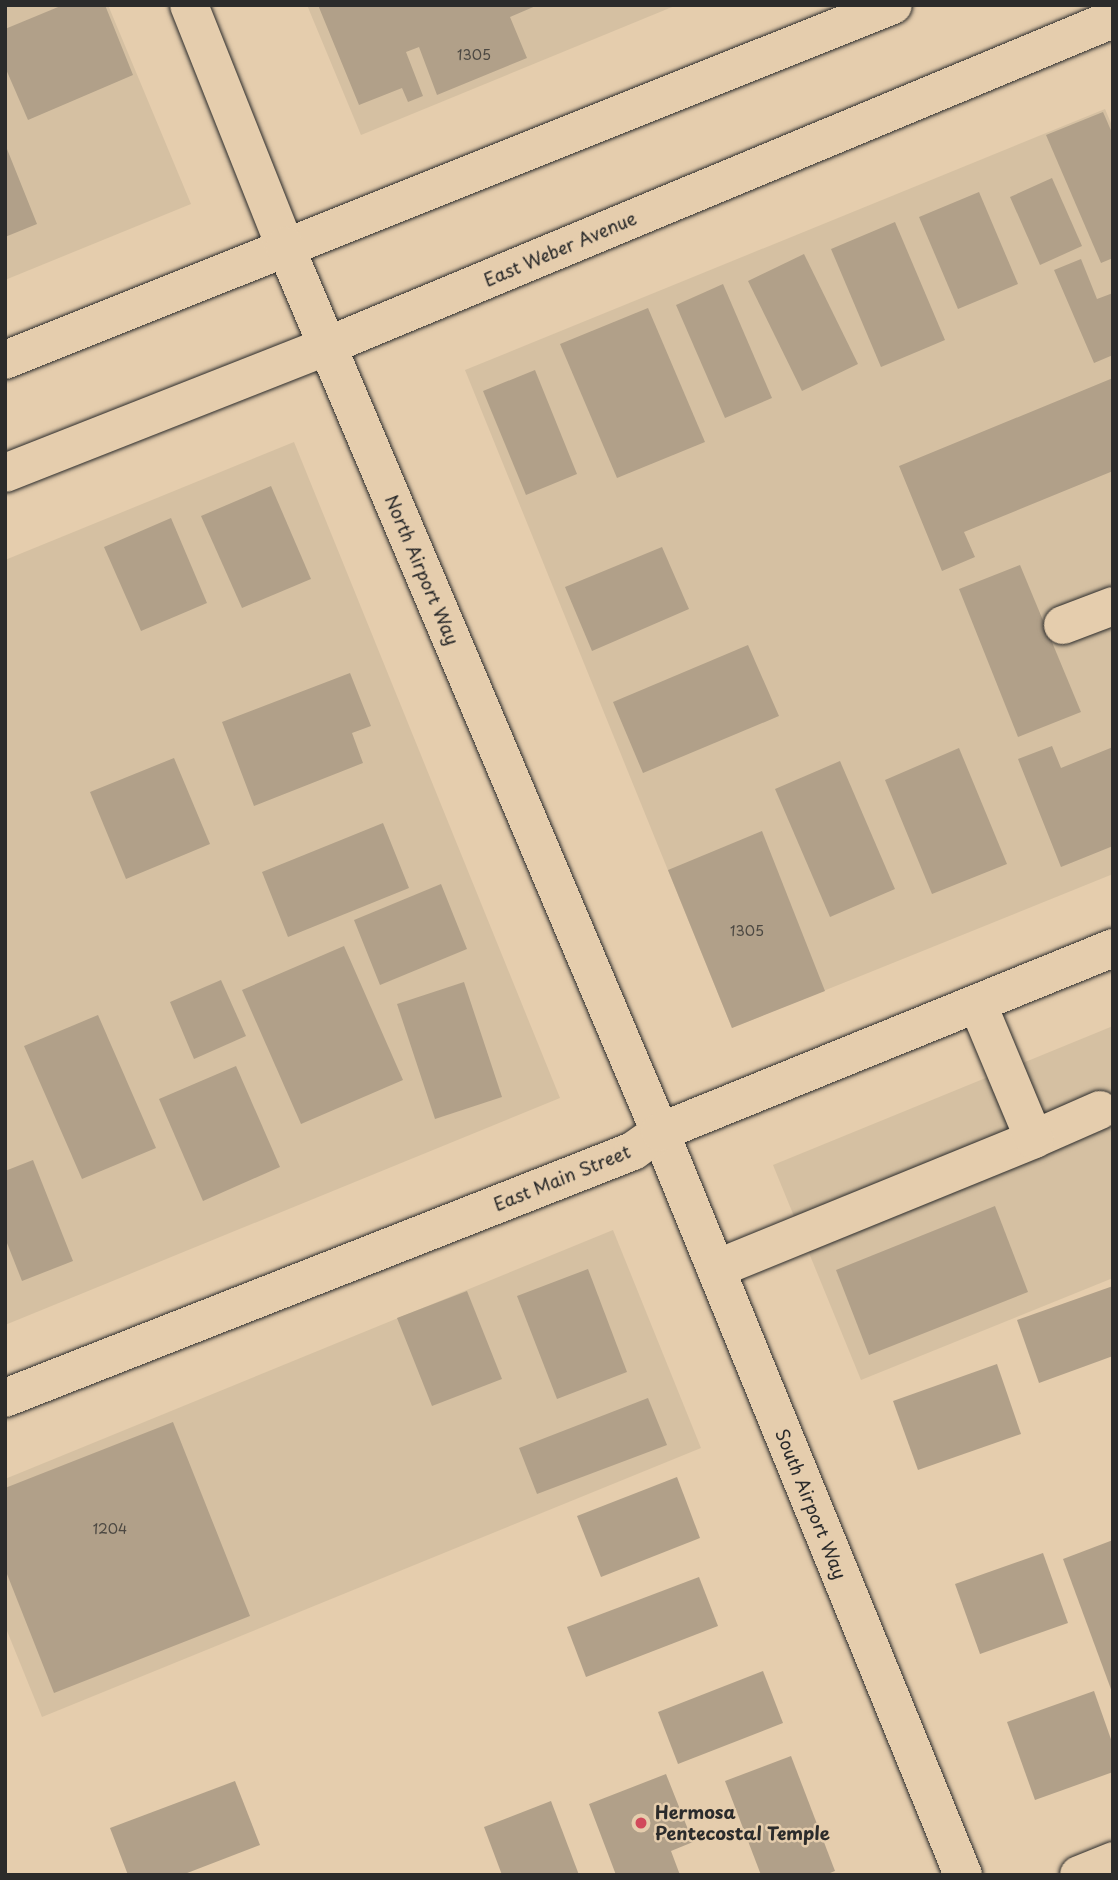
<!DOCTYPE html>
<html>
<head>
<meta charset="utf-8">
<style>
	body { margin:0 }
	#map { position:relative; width:1118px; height:1880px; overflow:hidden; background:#e5cdad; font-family:"Playpen Sans",sans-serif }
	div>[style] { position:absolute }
	.built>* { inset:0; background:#d5c0a2 }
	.building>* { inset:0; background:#b1a089 }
	.roads { filter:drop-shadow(0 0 2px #2b2b2b) drop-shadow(0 0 2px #2b2b2b) }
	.minor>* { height:38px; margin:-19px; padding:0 19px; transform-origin:19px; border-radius:19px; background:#e5cdad }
	.major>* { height:38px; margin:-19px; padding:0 19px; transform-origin:19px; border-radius:19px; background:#e5cdad }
	.dots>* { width:19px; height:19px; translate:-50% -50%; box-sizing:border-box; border:4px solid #e5cdad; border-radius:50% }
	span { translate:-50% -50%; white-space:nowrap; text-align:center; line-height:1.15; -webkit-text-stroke:5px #e5cdad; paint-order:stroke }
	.number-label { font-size:14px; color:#4c4842 }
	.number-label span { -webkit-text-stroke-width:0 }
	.street-label { font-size:18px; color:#2b2b2b }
	.poi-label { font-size:18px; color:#2b2b2b; font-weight:700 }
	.left { translate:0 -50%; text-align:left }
	.frame { position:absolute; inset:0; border:7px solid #2b2b2b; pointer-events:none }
</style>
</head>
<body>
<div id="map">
	<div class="built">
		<div style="clip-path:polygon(5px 5px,108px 5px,191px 204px,5px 280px)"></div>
		<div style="clip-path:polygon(307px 5px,677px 5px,361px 135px)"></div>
		<div style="clip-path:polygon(1105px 109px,1113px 128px,1113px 874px,732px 1028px,465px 370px)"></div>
		<div style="clip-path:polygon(294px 442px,560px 1098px,5px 1325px,5px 560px)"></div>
		<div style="clip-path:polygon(1113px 1026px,1113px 1278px,861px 1380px,773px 1165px)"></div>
		<div style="clip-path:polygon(613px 1230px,701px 1448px,42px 1717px,5px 1626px,5px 1479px)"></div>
	</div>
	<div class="building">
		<div style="clip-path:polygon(63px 5px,105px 5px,133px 75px,28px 120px,5px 67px,5px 29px)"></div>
		<div style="clip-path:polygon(318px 5px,538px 5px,510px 17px,527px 58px,437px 95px,419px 47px,406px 52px,423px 96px,408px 102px,402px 88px,359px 105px)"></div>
		<div style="clip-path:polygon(1103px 112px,1113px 135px,1113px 258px,1101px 263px,1046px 135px)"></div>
		<div style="clip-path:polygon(5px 144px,37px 224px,5px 237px)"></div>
		<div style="clip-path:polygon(1052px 178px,1082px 246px,1040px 265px,1010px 197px)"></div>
		<div style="clip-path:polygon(979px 192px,1018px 284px,958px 309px,919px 217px)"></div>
		<div style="clip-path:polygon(895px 222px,945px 340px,881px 367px,831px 249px)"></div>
		<div style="clip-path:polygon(804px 254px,858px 364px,802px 391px,748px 281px)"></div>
		<div style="clip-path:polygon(1081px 259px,1097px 299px,1113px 293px,1113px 355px,1094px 363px,1054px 270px)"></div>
		<div style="clip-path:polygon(723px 284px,772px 398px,725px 418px,676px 305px)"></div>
		<div style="clip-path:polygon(648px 308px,705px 442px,617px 478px,560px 344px)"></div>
		<div style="clip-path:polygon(535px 370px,577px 474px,526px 495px,483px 391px)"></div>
		<div style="clip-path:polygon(1113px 378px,1113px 471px,964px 532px,975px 557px,942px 571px,899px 466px)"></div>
		<div style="clip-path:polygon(271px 486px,311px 579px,242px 608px,201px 516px)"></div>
		<div style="clip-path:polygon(171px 518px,207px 603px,141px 631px,104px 547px)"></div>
		<div style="clip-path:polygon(662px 547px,689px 609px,592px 651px,565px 587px)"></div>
		<div style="clip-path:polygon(1020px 565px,1081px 712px,1018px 737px,959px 589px)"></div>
		<div style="clip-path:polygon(748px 645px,779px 716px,643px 773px,613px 702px)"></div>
		<div style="clip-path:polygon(350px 673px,371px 726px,352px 733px,363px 763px,254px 806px,222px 722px)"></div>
		<div style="clip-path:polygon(1052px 746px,1061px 768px,1113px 747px,1113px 846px,1061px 867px,1018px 759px)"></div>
		<div style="clip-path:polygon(959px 748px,1007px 864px,932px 894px,885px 780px)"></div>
		<div style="clip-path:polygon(174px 758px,210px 844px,126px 879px,90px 792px)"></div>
		<div style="clip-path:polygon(840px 761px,895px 889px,830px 917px,775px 789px)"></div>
		<div style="clip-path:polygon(383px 823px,409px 888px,288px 937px,262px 872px)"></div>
		<div style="clip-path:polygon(762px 831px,825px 991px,732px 1028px,668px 870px)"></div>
		<div style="clip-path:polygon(441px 884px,467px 949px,380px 985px,354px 920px)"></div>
		<div style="clip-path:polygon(344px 946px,403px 1080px,301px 1124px,242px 990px)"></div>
		<div style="clip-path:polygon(221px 980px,246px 1036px,194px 1059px,170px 1002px)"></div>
		<div style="clip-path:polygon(464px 982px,502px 1097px,435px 1119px,397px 1004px)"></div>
		<div style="clip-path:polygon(98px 1015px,156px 1148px,82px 1179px,24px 1046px)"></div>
		<div style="clip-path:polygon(236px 1066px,280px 1167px,203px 1201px,159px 1099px)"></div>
		<div style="clip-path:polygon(33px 1160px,73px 1261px,22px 1281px,5px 1238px,5px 1171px)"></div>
		<div style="clip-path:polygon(995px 1206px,1028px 1292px,869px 1355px,836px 1270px)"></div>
		<div style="clip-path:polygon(588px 1269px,627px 1372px,557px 1399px,517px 1296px)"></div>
		<div style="clip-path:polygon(1113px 1286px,1113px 1356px,1039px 1383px,1017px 1320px)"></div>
		<div style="clip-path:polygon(467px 1291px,502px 1379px,432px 1406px,397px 1318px)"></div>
		<div style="clip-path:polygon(997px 1364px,1021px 1434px,918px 1470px,893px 1401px)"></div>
		<div style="clip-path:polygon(648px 1398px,667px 1445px,537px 1494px,519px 1448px)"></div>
		<div style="clip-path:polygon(173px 1422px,250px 1616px,54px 1693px,5px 1569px,5px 1488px)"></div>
		<div style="clip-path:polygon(677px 1477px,700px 1538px,601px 1577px,577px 1516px)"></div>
		<div style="clip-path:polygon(1113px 1540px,1113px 1692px,1112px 1692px,1063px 1559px)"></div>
		<div style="clip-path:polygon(1043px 1553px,1068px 1623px,980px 1654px,955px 1584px)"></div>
		<div style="clip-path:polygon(699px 1577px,718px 1626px,586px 1677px,567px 1627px)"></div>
		<div style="clip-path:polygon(763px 1671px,783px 1723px,678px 1764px,658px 1712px)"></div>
		<div style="clip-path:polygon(1094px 1691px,1113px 1745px,1113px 1772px,1035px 1800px,1007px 1722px)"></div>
		<div style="clip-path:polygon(791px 1756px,835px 1871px,825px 1875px,761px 1875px,725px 1781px)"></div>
		<div style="clip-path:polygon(666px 1774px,693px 1842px,671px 1851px,680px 1875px,616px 1875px,589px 1804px)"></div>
		<div style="clip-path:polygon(235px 1781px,260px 1845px,182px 1875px,128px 1875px,110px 1828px)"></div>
		<div style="clip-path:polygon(551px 1801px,579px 1875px,502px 1875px,484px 1827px)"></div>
	</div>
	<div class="roads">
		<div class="minor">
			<div style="left:5px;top:360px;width:956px;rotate:-21.79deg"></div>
			<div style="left:5px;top:473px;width:346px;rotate:-21.5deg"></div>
			<div style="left:327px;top:346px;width:851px;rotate:-22.59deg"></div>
			<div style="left:1063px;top:625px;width:53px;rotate:-20.8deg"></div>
			<div style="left:1034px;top:1139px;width:72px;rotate:-23.7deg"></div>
			<div style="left:716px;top:1269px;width:344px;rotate:-22.2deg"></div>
			<div style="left:1034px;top:1139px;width:147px;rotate:-112.7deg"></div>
		</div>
		<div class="major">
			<div style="left:189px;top:5px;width:259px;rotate:68.3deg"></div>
			<div style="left:285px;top:246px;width:962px;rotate:67.06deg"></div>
			<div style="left:660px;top:1132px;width:802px;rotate:67.81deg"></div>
			<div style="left:5px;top:1398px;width:675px;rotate:-21.47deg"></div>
			<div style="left:633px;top:1151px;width:33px;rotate:-35deg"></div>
			<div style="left:660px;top:1132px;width:489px;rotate:-22.1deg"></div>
			<div style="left:1079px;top:1875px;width:37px;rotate:-22deg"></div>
		</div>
	</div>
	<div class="dots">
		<div style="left:641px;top:1823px;background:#d1495b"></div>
	</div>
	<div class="number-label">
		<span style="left:474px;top:55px">1305</span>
		<span style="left:747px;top:931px">1305</span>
		<span style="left:110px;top:1529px">1204</span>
	</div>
	<div class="street-label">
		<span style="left:560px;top:249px;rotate:-23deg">East Weber Avenue</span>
		<span style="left:422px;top:570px;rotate:67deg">North Airport Way</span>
		<span style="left:562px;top:1178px;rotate:-22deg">East Main Street</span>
		<span style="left:811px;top:1504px;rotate:68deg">South Airport Way</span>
	</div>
	<div class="poi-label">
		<span class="left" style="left:655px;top:1823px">Hermosa<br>Pentecostal Temple</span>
	</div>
	<div class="frame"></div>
</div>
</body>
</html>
